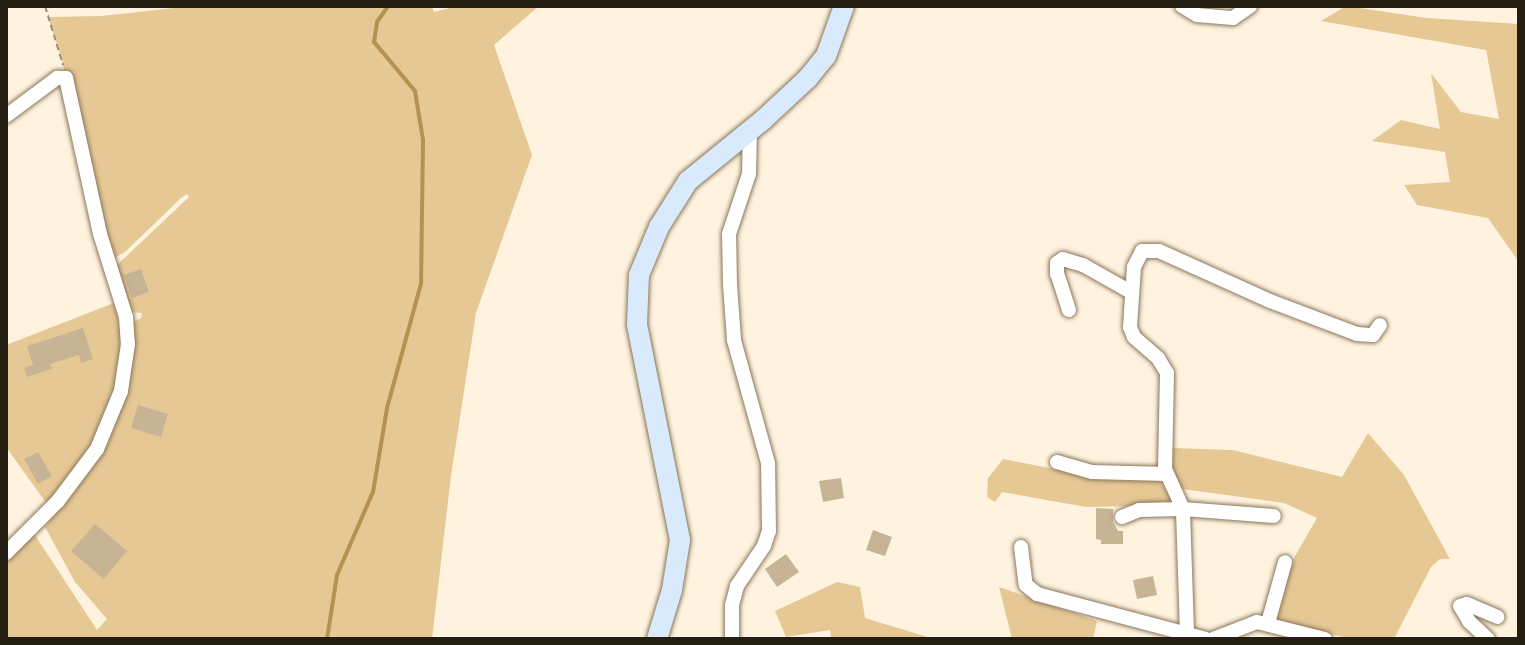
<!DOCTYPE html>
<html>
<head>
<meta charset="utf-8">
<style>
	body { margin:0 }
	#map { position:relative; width:1525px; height:645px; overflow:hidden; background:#fff3df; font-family:Manrope,sans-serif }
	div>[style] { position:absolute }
	.green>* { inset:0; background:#e6c895 }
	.stream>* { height:4px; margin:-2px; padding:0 2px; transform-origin:2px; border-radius:2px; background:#b59152 }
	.building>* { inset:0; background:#c7b495 }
	.path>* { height:2px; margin-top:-1px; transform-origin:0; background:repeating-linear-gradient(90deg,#978e7e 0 6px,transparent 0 10px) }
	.roads { filter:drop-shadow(0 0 2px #89775a) drop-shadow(0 0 2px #89775a) }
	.street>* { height:14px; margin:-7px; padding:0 7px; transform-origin:7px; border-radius:7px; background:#fff }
	.secondary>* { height:20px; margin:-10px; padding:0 10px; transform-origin:10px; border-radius:10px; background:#d9eafc }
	span { translate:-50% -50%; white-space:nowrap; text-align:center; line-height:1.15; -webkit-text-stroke:7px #fff; paint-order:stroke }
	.frame { position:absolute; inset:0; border:8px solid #241d11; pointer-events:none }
</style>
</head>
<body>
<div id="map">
	<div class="green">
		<div style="clip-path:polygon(193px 6px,432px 6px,434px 12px,458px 6px,539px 6px,494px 45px,532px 155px,476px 313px,451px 476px,432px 639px,6px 639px,6px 553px,31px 529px,97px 630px,107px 619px,75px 582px,45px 527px,98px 458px,125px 396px,133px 353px,133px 322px,141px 318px,142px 313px,131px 312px,117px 265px,189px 197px,187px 194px,181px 198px,125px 252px,109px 261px,62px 61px,48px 17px,101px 16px)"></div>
		<div style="clip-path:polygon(1346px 6px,1427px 18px,1519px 24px,1519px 262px,1488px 218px,1417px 205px,1404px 185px,1450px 182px,1445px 152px,1372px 141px,1401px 120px,1440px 129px,1431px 73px,1461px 112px,1499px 119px,1486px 50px,1321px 21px)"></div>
		<div style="clip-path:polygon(114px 303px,121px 333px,119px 376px,100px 430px,85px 456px,47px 504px,6px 447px,6px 345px)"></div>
		<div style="clip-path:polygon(1368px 433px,1404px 475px,1450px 559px,1440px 559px,1431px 567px,1394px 639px,1349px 639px,1273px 618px,1295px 556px,1317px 518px,1284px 503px,1175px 488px,1171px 448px,1233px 450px,1342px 477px)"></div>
		<div style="clip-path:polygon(1003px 459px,1075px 473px,1157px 478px,1177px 505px,1086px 507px,1002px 492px,995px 502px,987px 497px,988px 478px)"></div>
		<div style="clip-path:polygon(837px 582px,860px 587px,865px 618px,934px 639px,831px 639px,830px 630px,786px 637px,775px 611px)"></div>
		<div style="clip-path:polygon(999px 587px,1097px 621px,1093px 639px,1012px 639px)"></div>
	</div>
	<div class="stream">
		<div style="left:327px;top:639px;width:65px;rotate:-81.1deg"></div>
		<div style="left:337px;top:575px;width:90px;rotate:-66.6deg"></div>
		<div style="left:373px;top:492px;width:85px;rotate:-80.5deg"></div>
		<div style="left:387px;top:408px;width:129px;rotate:-74.7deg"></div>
		<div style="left:421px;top:284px;width:144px;rotate:-89.2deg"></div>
		<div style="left:423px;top:140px;width:50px;rotate:-99.3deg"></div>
		<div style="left:415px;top:91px;width:64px;rotate:-129.9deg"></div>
		<div style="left:374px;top:42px;width:20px;rotate:-81deg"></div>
		<div style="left:377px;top:22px;width:19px;rotate:-55deg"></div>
	</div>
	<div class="building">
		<div style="clip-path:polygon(141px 269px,149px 292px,132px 298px,124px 275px)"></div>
		<div style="clip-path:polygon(83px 328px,93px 359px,81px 363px,79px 355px,50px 364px,52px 369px,27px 377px,24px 368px,33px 365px,27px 346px)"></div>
		<div style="clip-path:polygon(138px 405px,168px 414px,161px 437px,131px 428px)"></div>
		<div style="clip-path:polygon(38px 452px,52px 476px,38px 484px,24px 459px)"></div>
		<div style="clip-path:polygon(841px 478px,844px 498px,823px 502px,819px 481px)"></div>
		<div style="clip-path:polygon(1096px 508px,1113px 509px,1113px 522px,1118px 531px,1123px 531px,1123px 544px,1101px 544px,1101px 540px,1096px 539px)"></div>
		<div style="clip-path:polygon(95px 524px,127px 551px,104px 579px,71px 551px)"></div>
		<div style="clip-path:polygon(873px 530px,892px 537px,885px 556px,866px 550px)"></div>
		<div style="clip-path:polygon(786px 554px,799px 572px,777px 587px,765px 569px)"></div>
		<div style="clip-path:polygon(1153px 576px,1157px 595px,1137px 599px,1133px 580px)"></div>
	</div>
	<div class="path">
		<div style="left:45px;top:6px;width:62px;rotate:73deg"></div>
	</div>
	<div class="roads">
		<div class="street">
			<div style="left:1182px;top:6px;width:17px;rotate:31deg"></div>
			<div style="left:1197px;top:15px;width:36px;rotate:5deg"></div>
			<div style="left:1233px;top:18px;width:21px;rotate:-35deg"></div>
			<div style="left:6px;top:116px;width:64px;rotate:-36.7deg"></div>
			<div style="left:57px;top:78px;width:9px"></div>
			<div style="left:66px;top:78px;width:160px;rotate:77.7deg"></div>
			<div style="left:100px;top:234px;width:87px;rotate:72.6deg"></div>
			<div style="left:126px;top:317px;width:27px;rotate:86deg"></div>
			<div style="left:128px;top:344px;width:48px;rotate:98.5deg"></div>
			<div style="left:121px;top:391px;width:63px;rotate:112.5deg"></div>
			<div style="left:97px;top:449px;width:65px;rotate:126.9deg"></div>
			<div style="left:58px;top:501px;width:74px;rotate:135deg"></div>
			<div style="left:1069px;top:310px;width:38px;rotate:-108deg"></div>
			<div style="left:1057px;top:274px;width:11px;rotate:-90deg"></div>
			<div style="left:1057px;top:263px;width:7px;rotate:-34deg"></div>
			<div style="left:1063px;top:259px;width:21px;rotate:17deg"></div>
			<div style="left:1083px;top:265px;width:55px;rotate:29.4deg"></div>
			<div style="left:1057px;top:462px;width:36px;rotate:16deg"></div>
			<div style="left:1092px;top:472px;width:74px;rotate:1.5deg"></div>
			<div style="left:1183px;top:509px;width:44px;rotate:-114.2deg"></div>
			<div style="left:1165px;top:469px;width:96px;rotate:-88.8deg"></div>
			<div style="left:1167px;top:373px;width:17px;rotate:-121deg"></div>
			<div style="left:1158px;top:358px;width:32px;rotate:-139deg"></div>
			<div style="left:1134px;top:337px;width:11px;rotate:-112deg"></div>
			<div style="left:1130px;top:327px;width:60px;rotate:-86.2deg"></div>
			<div style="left:1134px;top:267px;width:18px;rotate:-63deg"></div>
			<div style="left:1142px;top:251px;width:17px"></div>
			<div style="left:1159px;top:251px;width:122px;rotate:24.2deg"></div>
			<div style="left:1270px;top:301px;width:93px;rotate:20.8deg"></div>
			<div style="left:1357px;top:334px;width:16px;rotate:4deg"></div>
			<div style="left:1373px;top:335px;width:12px;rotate:-55deg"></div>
			<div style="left:1122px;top:517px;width:18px;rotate:-22deg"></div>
			<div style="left:1139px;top:510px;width:44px;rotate:-1.3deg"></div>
			<div style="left:1021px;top:547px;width:38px;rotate:83deg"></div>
			<div style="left:1026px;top:585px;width:14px;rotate:39deg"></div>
			<div style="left:1037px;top:594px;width:175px;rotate:14.9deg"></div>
			<div style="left:1268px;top:623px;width:63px;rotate:-74.4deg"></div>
			<div style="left:1187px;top:632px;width:123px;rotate:-91.9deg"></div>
			<div style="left:1183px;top:509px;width:91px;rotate:4.4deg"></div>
			<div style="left:732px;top:639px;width:34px;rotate:-90deg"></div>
			<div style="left:732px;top:605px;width:20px;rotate:-75deg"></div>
			<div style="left:737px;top:586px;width:48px;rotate:-56deg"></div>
			<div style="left:764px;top:546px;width:16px;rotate:-72deg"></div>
			<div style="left:769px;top:531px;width:68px;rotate:-90.8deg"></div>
			<div style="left:768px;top:463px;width:128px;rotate:-105.5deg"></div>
			<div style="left:734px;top:340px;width:56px;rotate:-94.1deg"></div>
			<div style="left:730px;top:284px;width:50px;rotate:-91.1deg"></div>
			<div style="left:729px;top:234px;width:63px;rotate:-71.6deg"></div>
			<div style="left:749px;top:174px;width:44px;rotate:-88.7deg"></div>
			<div style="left:1213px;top:639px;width:47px;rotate:-21.1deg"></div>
			<div style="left:1257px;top:622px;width:70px;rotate:14deg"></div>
			<div style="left:1488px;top:639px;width:26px;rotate:-137deg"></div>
			<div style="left:1469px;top:621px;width:17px;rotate:-121deg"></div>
			<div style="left:1460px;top:606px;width:7px;rotate:-16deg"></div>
			<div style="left:1467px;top:604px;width:33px;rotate:23deg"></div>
		</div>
		<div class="secondary">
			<div style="left:657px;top:639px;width:51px;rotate:-73deg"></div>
			<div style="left:672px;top:590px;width:51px;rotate:-80.9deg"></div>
			<div style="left:680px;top:540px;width:220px;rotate:-101.3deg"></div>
			<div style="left:637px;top:324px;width:49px;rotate:-87.7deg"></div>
			<div style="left:639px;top:275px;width:52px;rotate:-67.4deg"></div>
			<div style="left:659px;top:227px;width:54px;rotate:-57.8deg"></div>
			<div style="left:688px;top:181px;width:97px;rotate:-39.1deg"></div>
			<div style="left:763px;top:120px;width:62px;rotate:-43deg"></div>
			<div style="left:808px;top:78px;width:28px;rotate:-51deg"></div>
			<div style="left:826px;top:56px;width:53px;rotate:-70.2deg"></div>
		</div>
	</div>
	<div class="frame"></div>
</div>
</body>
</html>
